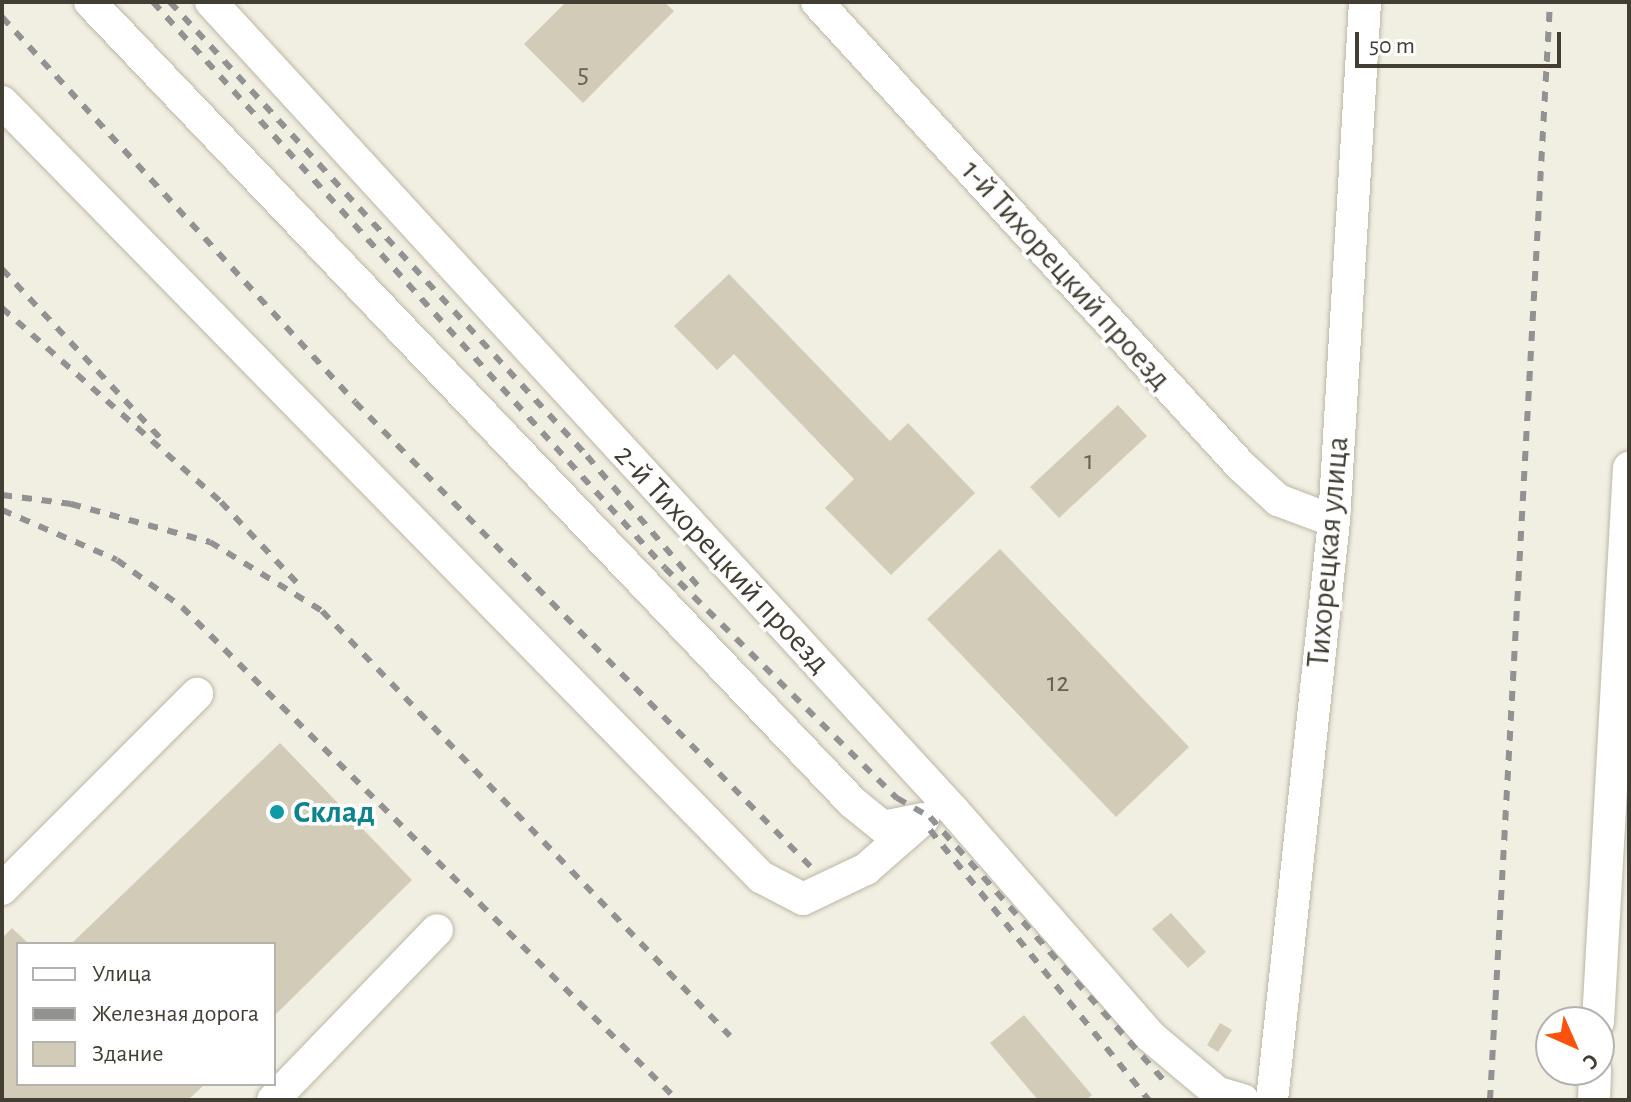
<!DOCTYPE html>
<html>
<head>
<meta charset="utf-8">
<style>
	body { margin:0 }
	#map { position:relative; width:1631px; height:1102px; overflow:hidden; background:#f1efe2; font-family:"Alegreya Sans",sans-serif }
	div>[style] { position:absolute }
	.building>* { inset:0; background:#d2cbb7 }
	.roads { filter:drop-shadow(0 0 2px #bcb7a5) drop-shadow(0 0 2px #bcb7a5) }
	.minor>* { height:32px; margin:-16px; padding:0 16px; transform-origin:16px; border-radius:16px; background:#fff }
	.rail>* { height:6px; margin-top:-3px; transform-origin:0; background:repeating-linear-gradient(90deg,#929292 0 10px,transparent 0 20px) }
	.dots>* { width:22px; height:22px; translate:-50% -50%; box-sizing:border-box; border:4px solid #fff; border-radius:50% }
	span { translate:-50% -50%; white-space:nowrap; text-align:center; line-height:1.15; -webkit-text-stroke:7px #fff; paint-order:stroke }
	.number-label { font-size:28px; color:#666154 }
	.number-label span { -webkit-text-stroke-width:0 }
	.street-label { font-size:32px; color:#423e33 }
	.culture-label { font-size:32px; color:#0d838f; font-weight:700 }
	.left { translate:0 -50%; text-align:left }
	.frame { position:absolute; inset:0; border:4px solid #423e33; pointer-events:none }
	.legend { position:absolute; left:16px; top:942px; width:260px; height:144px; box-sizing:border-box; background:#fff; border:2px solid #b3b2ad; margin:0; padding:10px 14px; list-style:none; font-size:24px; color:#423e33 }
	.legend li { display:flex; align-items:center; gap:16px; height:40px }
	.legend b { width:40px; border:2px solid #b3b2ad }
	.north { position:absolute; left:1535px; top:1006px; width:80px; height:80px; box-sizing:border-box; background:#fff; border:2px solid #b3b2ad; border-radius:50%; rotate:135deg; font-size:22px; font-weight:700; line-height:32px; text-align:center; color:#423e33 }
	.north::after { content:''; display:block; margin:auto; width:28px; height:36px; background:#fb520f; clip-path:polygon(50% 0,100% 100%,50% 72%,0 100%) }
	.scale { position:absolute; left:1355px; top:32px; width:206px; height:36px; box-sizing:border-box; border:4px solid #423e33; border-top:0; padding-left:10px; font-size:24px; line-height:28px; white-space:nowrap; color:#423e33; -webkit-text-stroke:6px #fff; paint-order:stroke }
</style>
</head>
<body>
<div id="map">
	<div class="building">
		<div style="clip-path:polygon(566px 2px,664px 2px,674px 11px,583px 103px,524px 44px)"></div>
		<div style="clip-path:polygon(729px 274px,890px 441px,908px 423px,975px 493px,891px 575px,825px 508px,854px 479px,734px 354px,717px 370px,674px 326px)"></div>
		<div style="clip-path:polygon(1118px 405px,1147px 436px,1059px 518px,1030px 487px)"></div>
		<div style="clip-path:polygon(1000px 549px,1189px 747px,1116px 817px,927px 619px)"></div>
		<div style="clip-path:polygon(280px 743px,412px 880px,274px 1016px,274px 944px,71px 944px)"></div>
		<div style="clip-path:polygon(1171px 913px,1206px 952px,1188px 968px,1152px 929px)"></div>
		<div style="clip-path:polygon(12px 928px,29px 944px,18px 944px,18px 1084px,205px 1084px,188px 1100px,2px 1100px,2px 938px)"></div>
		<div style="clip-path:polygon(1024px 1015px,1092px 1095px,1086px 1100px,1038px 1100px,990px 1043px)"></div>
		<div style="clip-path:polygon(1220px 1023px,1232px 1030px,1218px 1052px,1207px 1045px)"></div>
	</div>
	<div class="roads">
		<div class="minor">
			<div style="left:90px;top:2px;width:1105px;rotate:46.39deg"></div>
			<div style="left:852px;top:802px;width:40px;rotate:39deg"></div>
			<div style="left:883px;top:827px;width:41px;rotate:-11.3deg"></div>
			<div style="left:211px;top:2px;width:1097px;rotate:47.44deg"></div>
			<div style="left:953px;top:810px;width:300px;rotate:48.9deg"></div>
			<div style="left:1150px;top:1036px;width:89px;rotate:40deg"></div>
			<div style="left:1218px;top:1093px;width:26px;rotate:16deg"></div>
			<div style="left:817px;top:2px;width:627px;rotate:47.58deg"></div>
			<div style="left:1240px;top:465px;width:52px;rotate:42.6deg"></div>
			<div style="left:1278px;top:500px;width:60px;rotate:20.6deg"></div>
			<div style="left:2px;top:102px;width:1085px;rotate:45.6deg"></div>
			<div style="left:761px;top:877px;width:47px;rotate:27.6deg"></div>
			<div style="left:803px;top:899px;width:70px;rotate:-25.5deg"></div>
			<div style="left:866px;top:869px;width:74px;rotate:-41.2deg"></div>
			<div style="left:2px;top:889px;width:276px;rotate:-45deg"></div>
			<div style="left:1598px;top:1022px;width:555px;rotate:-86.8deg"></div>
			<div style="left:273px;top:1100px;width:236px;rotate:-46deg"></div>
			<div style="left:1272px;top:1100px;width:582px;rotate:-83.89deg"></div>
			<div style="left:1334px;top:521px;width:520px;rotate:-86.58deg"></div>
			<div style="left:1594px;top:1100px;width:30px;rotate:-88deg"></div>
		</div>
	</div>
	<div class="rail">
		<div style="left:153px;top:2px;width:763px;rotate:47.87deg"></div>
		<div style="left:665px;top:568px;width:327px;rotate:44.8deg"></div>
		<div style="left:897px;top:798px;width:38px;rotate:30deg"></div>
		<div style="left:930px;top:817px;width:360px;rotate:48.4deg"></div>
		<div style="left:170px;top:2px;width:616px;rotate:47.43deg"></div>
		<div style="left:587px;top:456px;width:179px;rotate:49.5deg"></div>
		<div style="left:2px;top:17px;width:522px;rotate:47.48deg"></div>
		<div style="left:355px;top:402px;width:653px;rotate:45.56deg"></div>
		<div style="left:2px;top:269px;width:236px;rotate:46.9deg"></div>
		<div style="left:2px;top:308px;width:293px;rotate:41.5deg"></div>
		<div style="left:221px;top:502px;width:112px;rotate:46.8deg"></div>
		<div style="left:2px;top:495px;width:70px;rotate:7.4deg"></div>
		<div style="left:71px;top:504px;width:144px;rotate:15.3deg"></div>
		<div style="left:210px;top:542px;width:132px;rotate:31.6deg"></div>
		<div style="left:322px;top:611px;width:589px;rotate:46.17deg"></div>
		<div style="left:2px;top:510px;width:125px;rotate:23.5deg"></div>
		<div style="left:117px;top:560px;width:80px;rotate:35.9deg"></div>
		<div style="left:182px;top:607px;width:699px;rotate:44.88deg"></div>
		<div style="left:930px;top:830px;width:348px;rotate:51deg"></div>
		<div style="left:1490px;top:1100px;width:1100px;rotate:-86.87deg"></div>
	</div>
	<div class="dots">
		<div style="left:277px;top:812px;background:#0f9aa8"></div>
	</div>
	<div class="number-label">
		<span style="left:583px;top:74px">5</span>
		<span style="left:1089px;top:461px">1</span>
		<span style="left:1058px;top:683px">12</span>
	</div>
	<div class="street-label">
		<span style="left:1066px;top:275px;rotate:48deg">1-й Тихорецкий проезд</span>
		<span style="left:1328px;top:552px;rotate:-85deg">Тихорецкая улица</span>
		<span style="left:722px;top:559px;rotate:47deg">2-й Тихорецкий проезд</span>
	</div>
	<div class="culture-label">
		<span class="left" style="left:293px;top:812px">Склад</span>
	</div>
	<div class="frame"></div>
	<ul class="legend">
	<li><b style="height:10px;background:#fff"></b>Улица</li>
	<li><b style="height:10px;background:#929292"></b>Железная дорога</li>
	<li><b style="height:22px;background:#d2cbb7"></b>Здание</li>
	</ul>
	<div class="north">С</div>
	<div class="scale">50 m</div>
</div>
</body>
</html>
